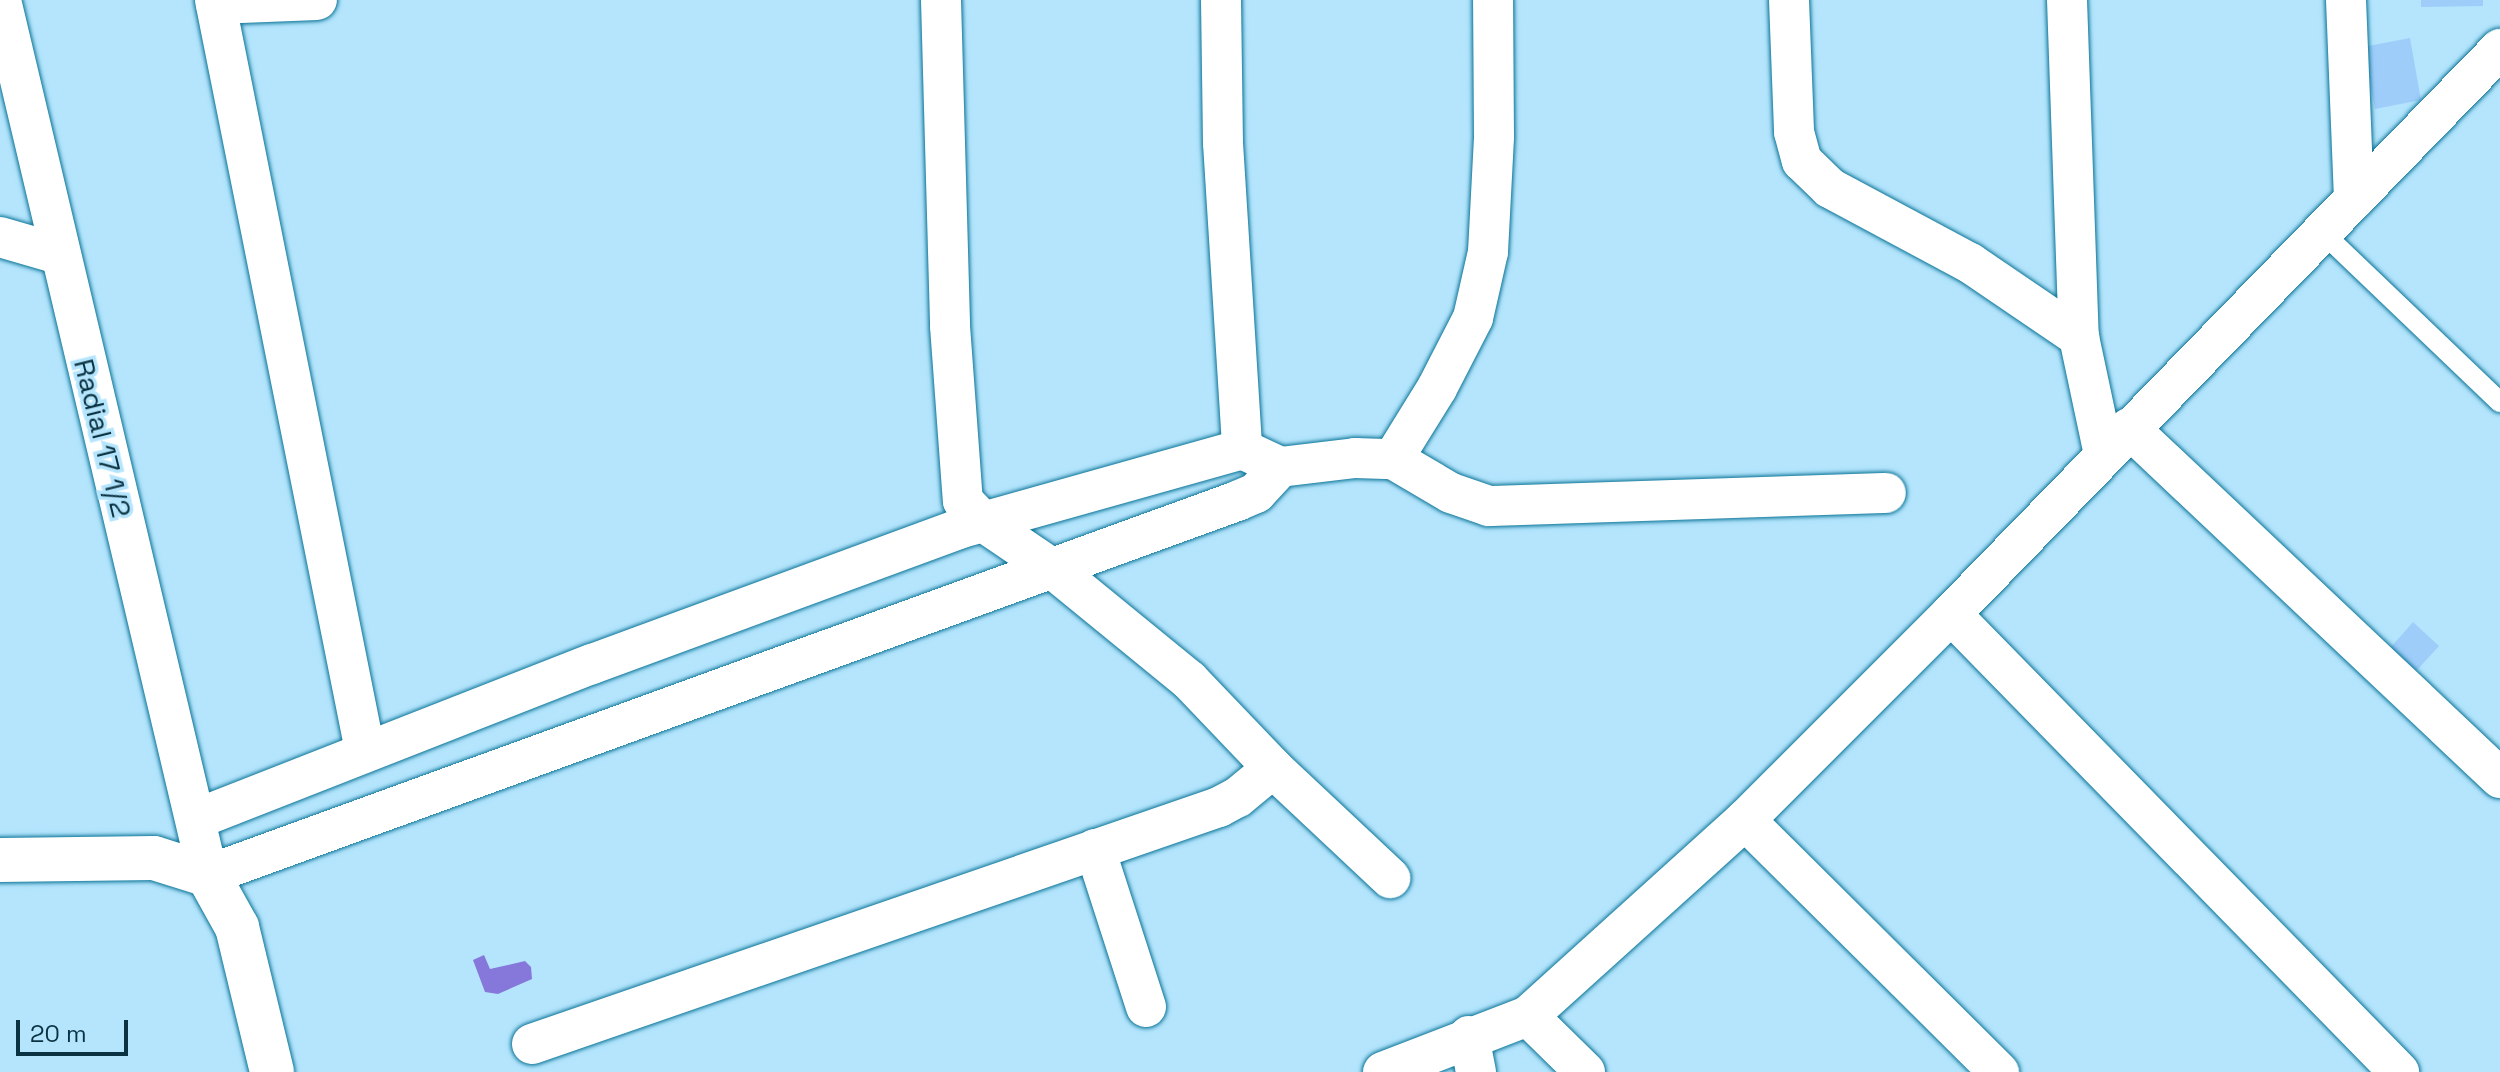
<!DOCTYPE html>
<html>
<head>
<meta charset="utf-8">
<style>
	body { margin:0 }
	#map { position:relative; width:2500px; height:1072px; overflow:hidden; background:#b4e5fd; font-family:"Space Grotesk",sans-serif }
	div>[style] { position:absolute }
	.water>* { inset:0; background:#8677da }
	.building>* { inset:0; background:#9fcdfa }
	.roads { filter:drop-shadow(0 0 2px #0a7497) drop-shadow(0 0 2px #0a7497) }
	.lane>* { height:20px; margin:-10px; padding:0 10px; transform-origin:10px; border-radius:10px; background:#fff }
	.street>* { height:40px; margin:-20px; padding:0 20px; transform-origin:20px; border-radius:20px; background:#fff }
	.secondary>* { height:44px; margin:-22px; padding:0 22px; transform-origin:22px; border-radius:22px; background:#fff }
	span { translate:-50% -50%; white-space:nowrap; text-align:center; line-height:1.15; -webkit-text-stroke:7px #b4e5fd; paint-order:stroke }
	.street-label { font-size:28px; color:#0b3241 }
	.scale { position:absolute; left:16px; top:1020px; width:112px; height:36px; box-sizing:border-box; border:4px solid #0b3241; border-top:0; padding-left:10px; font-size:24px; line-height:28px; white-space:nowrap; color:#0b3241; -webkit-text-stroke:6px #b4e5fd; paint-order:stroke }
</style>
</head>
<body>
<div id="map">
	<div class="water">
		<div style="clip-path:polygon(484px 955px,490px 969px,525px 961px,531px 967px,532px 979px,498px 994px,485px 992px,473px 960px)"></div>
	</div>
	<div class="building">
		<div style="clip-path:polygon(2421px 0,2483px 0,2483px 6px,2421px 7px)"></div>
		<div style="clip-path:polygon(2410px 38px,2421px 100px,2375px 109px,2363px 47px)"></div>
		<div style="clip-path:polygon(2413px 622px,2439px 646px,2409px 679px,2383px 656px)"></div>
	</div>
	<div class="roads">
		<div class="lane">
			<div style="left:2323px;top:233px;width:245px;rotate:43.7deg"></div>
		</div>
		<div class="street">
			<div style="left:1px;top:0;width:899px;rotate:76.69deg"></div>
			<div style="left:208px;top:875px;width:1095px;rotate:-19.97deg"></div>
			<div style="left:1237px;top:501px;width:21px;rotate:-23deg"></div>
			<div style="left:1256px;top:493px;width:35px;rotate:-47deg"></div>
			<div style="left:215px;top:0;width:766px;rotate:78.7deg"></div>
			<div style="left:941px;top:0;width:326px;rotate:88.4deg"></div>
			<div style="left:950px;top:326px;width:175px;rotate:85.8deg"></div>
			<div style="left:963px;top:501px;width:28px;rotate:46deg"></div>
			<div style="left:982px;top:521px;width:86px;rotate:34.1deg"></div>
			<div style="left:1053px;top:569px;width:176px;rotate:39.2deg"></div>
			<div style="left:1189px;top:680px;width:122px;rotate:46.3deg"></div>
			<div style="left:1273px;top:768px;width:161px;rotate:43.2deg"></div>
			<div style="left:1221px;top:0;width:143px;rotate:89.2deg"></div>
			<div style="left:1223px;top:143px;width:307px;rotate:86.4deg"></div>
			<div style="left:1789px;top:0;width:132px;rotate:87.8deg"></div>
			<div style="left:1794px;top:132px;width:30px;rotate:75deg"></div>
			<div style="left:1802px;top:161px;width:39px;rotate:44deg"></div>
			<div style="left:1830px;top:188px;width:159px;rotate:28.2deg"></div>
			<div style="left:1970px;top:263px;width:132px;rotate:34.2deg"></div>
			<div style="left:2067px;top:0;width:337px;rotate:88deg"></div>
			<div style="left:2079px;top:337px;width:121px;rotate:78deg"></div>
			<div style="left:2346px;top:0;width:199px;rotate:87.7deg"></div>
			<div style="left:216px;top:4px;width:101px;rotate:-2.3deg"></div>
			<div style="left:0;top:237px;width:61px;rotate:16.1deg"></div>
			<div style="left:2129px;top:428px;width:510px;rotate:43.33deg"></div>
			<div style="left:1393px;top:459px;width:84px;rotate:-58.2deg"></div>
			<div style="left:1437px;top:388px;width:79px;rotate:-62.8deg"></div>
			<div style="left:1473px;top:318px;width:68px;rotate:-77.2deg"></div>
			<div style="left:1488px;top:252px;width:116px;rotate:-87deg"></div>
			<div style="left:1494px;top:136px;width:136px;rotate:-90.4deg"></div>
			<div style="left:1951px;top:614px;width:641px;rotate:45.63deg"></div>
			<div style="left:196px;top:819px;width:425px;rotate:-21.4deg"></div>
			<div style="left:592px;top:664px;width:390px;rotate:-20.2deg"></div>
			<div style="left:958px;top:529px;width:295px;rotate:-15.7deg"></div>
			<div style="left:1242px;top:449px;width:42px;rotate:25.3deg"></div>
			<div style="left:1280px;top:467px;width:76px;rotate:-6.8deg"></div>
			<div style="left:1355px;top:458px;width:38px;rotate:2deg"></div>
			<div style="left:1393px;top:459px;width:67px;rotate:30.4deg"></div>
			<div style="left:1451px;top:493px;width:40px;rotate:18.9deg"></div>
			<div style="left:1489px;top:506px;width:397px;rotate:-1.9deg"></div>
			<div style="left:1745px;top:820px;width:358px;rotate:44.8deg"></div>
			<div style="left:1095px;top:849px;width:166px;rotate:72.1deg"></div>
			<div style="left:1528px;top:1016px;width:80px;rotate:44.5deg"></div>
			<div style="left:1469px;top:1036px;width:37px;rotate:79deg"></div>
			<div style="left:532px;top:1044px;width:727px;rotate:-19.03deg"></div>
			<div style="left:1219px;top:807px;width:21px;rotate:-28deg"></div>
			<div style="left:1238px;top:797px;width:45px;rotate:-39.6deg"></div>
			<div style="left:1383px;top:1072px;width:155px;rotate:-21.1deg"></div>
			<div style="left:1528px;top:1016px;width:292px;rotate:-42.1deg"></div>
			<div style="left:1745px;top:820px;width:291px;rotate:-45deg"></div>
			<div style="left:1951px;top:614px;width:788px;rotate:-45.82deg"></div>
		</div>
		<div class="secondary">
			<div style="left:0;top:860px;width:154px;rotate:-0.7deg"></div>
			<div style="left:154px;top:858px;width:57px;rotate:17.5deg"></div>
			<div style="left:208px;top:875px;width:60px;rotate:60.9deg"></div>
			<div style="left:237px;top:927px;width:149px;rotate:76.4deg"></div>
		</div>
	</div>
	<div class="street-label">
		<span style="left:103px;top:438px;rotate:76deg">Radial 17 1/2</span>
	</div>
	<div class="scale">20 m</div>
</div>
</body>
</html>
